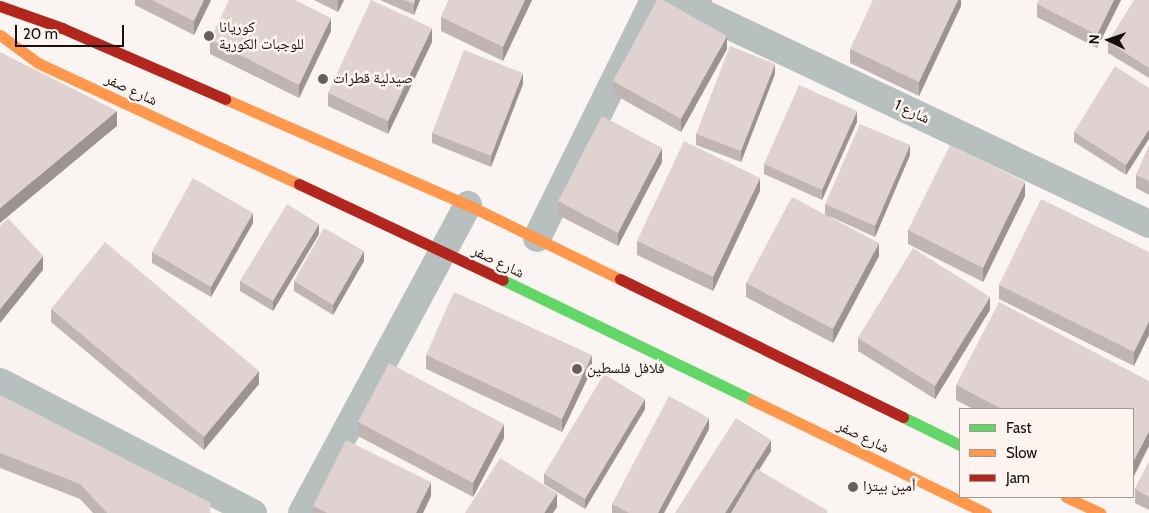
<!DOCTYPE html>
<html>
<head>
<meta charset="utf-8">
<style>
	body { margin:0 }
	#map { position:relative; width:1149px; height:513px; overflow:hidden; background:#faf5f3; font-family:Cabin,"Noto Naskh Arabic",sans-serif }
	div>[style] { position:absolute }
	.street>* { height:28px; margin:-14px; padding:0 14px; transform-origin:14px; border-radius:14px; background:#b8bfbf }
	.fast>* { height:11px; margin:-5.5px; padding:0 5.5px; transform-origin:5.5px; border-radius:5.5px; background:#63d668 }
	.slow>* { height:11px; margin:-5.5px; padding:0 5.5px; transform-origin:5.5px; border-radius:5.5px; background:#ff974d }
	.jam>* { height:11px; margin:-5.5px; padding:0 5.5px; transform-origin:5.5px; border-radius:5.5px; background:#b3261e }
	.wall>* { inset:0; background:#c0b5b3 }
	.shaded-wall>* { inset:0; background:#9c9392 }
	.building>* { inset:0; background:#dfd2d0 }
	.dots>* { width:14px; height:14px; translate:-50% -50%; box-sizing:border-box; border:2px solid #fdf4f0; border-radius:50% }
	span { translate:-50% -50%; white-space:nowrap; text-align:center; line-height:1.15; -webkit-text-stroke:5px #fdf4f0; paint-order:stroke }
	.poi-label { font-size:15px; color:#17100c }
	.left { translate:0 -50%; text-align:left }
	.street-label { font-size:15px; color:#17100c }
	.legend { position:absolute; left:959px; top:408px; width:175px; height:90px; box-sizing:border-box; background:#fdf4f0; border:1px solid #a19995; margin:0; padding:6px 9px; list-style:none; font-size:15px; color:#17100c }
	.legend li { display:flex; align-items:center; gap:10px; height:25px }
	.legend b { width:25px; border:1px solid #a19995 }
	.north { position:absolute; left:1084px; top:15px; width:50px; height:50px; -webkit-text-stroke:4px #fdf4f0; paint-order:stroke; rotate:273deg; font-size:14px; font-weight:700; line-height:20px; text-align:center; color:#17100c }
	.north::after { content:''; display:block; margin:auto; width:18px; height:22px; background:#17100c; clip-path:polygon(50% 0,100% 100%,50% 72%,0 100%) }
	.scale { position:absolute; left:15px; top:25px; width:109px; height:22px; box-sizing:border-box; border:2px solid #17100c; border-top:0; padding-left:6px; font-size:15px; line-height:18px; white-space:nowrap; color:#17100c; -webkit-text-stroke:4px #fdf4f0; paint-order:stroke }
</style>
</head>
<body>
<div id="map">
	<div class="street">
		<div style="left:675px;top:0;width:524px;rotate:25.29deg"></div>
		<div style="left:537px;top:238px;width:265px;rotate:-63.8deg"></div>
		<div style="left:0;top:382px;width:285px;rotate:27.4deg"></div>
		<div style="left:302px;top:513px;width:350px;rotate:-61.7deg"></div>
	</div>
	<div class="fast">
		<div style="left:503px;top:280px;width:276px;rotate:25.7deg"></div>
		<div style="left:903px;top:417px;width:64px;rotate:26.2deg"></div>
	</div>
	<div class="slow">
		<div style="left:0;top:35px;width:47px;rotate:36.4deg"></div>
		<div style="left:38px;top:63px;width:288px;rotate:24.9deg"></div>
		<div style="left:225px;top:99px;width:265px;rotate:23.6deg"></div>
		<div style="left:468px;top:205px;width:169px;rotate:26deg"></div>
		<div style="left:752px;top:400px;width:260px;rotate:25.8deg"></div>
		<div style="left:1066px;top:497px;width:38px;rotate:25deg"></div>
	</div>
	<div class="jam">
		<div style="left:0;top:6px;width:66px;rotate:19.5deg"></div>
		<div style="left:62px;top:28px;width:178px;rotate:23.5deg"></div>
		<div style="left:299px;top:184px;width:225px;rotate:25.2deg"></div>
		<div style="left:620px;top:279px;width:315px;rotate:26deg"></div>
	</div>
	<div class="wall">
		<div style="clip-path:polygon(135px 0,211px 0,194px 35px,135px 5px)"></div>
		<div style="clip-path:polygon(314px 0,344px 0,338px 12px)"></div>
		<div style="clip-path:polygon(380px 0,420px 0,414px 15px)"></div>
		<div style="clip-path:polygon(449px 0,532px 0,503px 61px,441px 31px,441px 17px)"></div>
		<div style="clip-path:polygon(705px 0,712px 0,711px 3px)"></div>
		<div style="clip-path:polygon(961px 0,961px 6px,919px 96px,850px 63px,850px 49px)"></div>
		<div style="clip-path:polygon(1039px 0,1121px 0,1097px 48px,1037px 17px,1037px 4px)"></div>
		<div style="clip-path:polygon(1149px 0,1149px 78px,1108px 53px,1108px 42px)"></div>
		<div style="clip-path:polygon(331px 31px,299px 98px,210px 54px,210px 40px)"></div>
		<div style="clip-path:polygon(432px 42px,388px 134px,328px 106px,328px 93px)"></div>
		<div style="clip-path:polygon(727px 49px,681px 132px,613px 94px,613px 81px)"></div>
		<div style="clip-path:polygon(775px 74px,741px 162px,696px 145px,696px 134px)"></div>
		<div style="clip-path:polygon(523px 84px,491px 167px,432px 143px,432px 133px)"></div>
		<div style="clip-path:polygon(1149px 88px,1126px 175px,1074px 142px,1074px 132px)"></div>
		<div style="clip-path:polygon(857px 122px,822px 200px,764px 174px,764px 164px)"></div>
		<div style="clip-path:polygon(1149px 146px,1149px 195px,1136px 188px,1136px 175px)"></div>
		<div style="clip-path:polygon(910px 155px,875px 237px,829px 216px,879px 256px,833px 343px,746px 297px,746px 283px,825px 214px,825px 204px)"></div>
		<div style="clip-path:polygon(662px 162px,618px 246px,558px 215px,558px 201px)"></div>
		<div style="clip-path:polygon(760px 191px,713px 291px,637px 255px,637px 241px)"></div>
		<div style="clip-path:polygon(1025px 196px,983px 282px,908px 244px,908px 230px)"></div>
		<div style="clip-path:polygon(253px 223px,211px 297px,152px 263px,152px 252px)"></div>
		<div style="clip-path:polygon(319px 234px,273px 311px,240px 291px,240px 281px)"></div>
		<div style="clip-path:polygon(1149px 252px,1134px 366px,999px 299px,999px 285px)"></div>
		<div style="clip-path:polygon(364px 261px,333px 315px,294px 291px,294px 281px)"></div>
		<div style="clip-path:polygon(51px 309px,259px 384px,204px 450px,51px 322px)"></div>
		<div style="clip-path:polygon(990px 310px,935px 399px,858px 351px,858px 338px)"></div>
		<div style="clip-path:polygon(426px 355px,592px 369px,562px 432px,426px 369px)"></div>
		<div style="clip-path:polygon(956px 385px,1133px 409px,973px 409px,956px 400px)"></div>
		<div style="clip-path:polygon(0 395px,211px 513px,93px 513px,80px 499px,0 468px)"></div>
		<div style="clip-path:polygon(645px 409px,585px 509px,544px 484px,544px 474px)"></div>
		<div style="clip-path:polygon(358px 422px,504px 438px,473px 497px,358px 436px)"></div>
		<div style="clip-path:polygon(709px 429px,664px 513px,612px 513px,612px 504px)"></div>
		<div style="clip-path:polygon(1149px 462px,1149px 510px,1135px 503px,1135px 489px)"></div>
		<div style="clip-path:polygon(431px 496px,423px 513px,313px 513px,313px 506px)"></div>
	</div>
	<div class="shaded-wall">
		<div style="clip-path:polygon(204px 0,211px 0,194px 35px,194px 21px)"></div>
		<div style="clip-path:polygon(339px 0,344px 0,338px 12px,338px 1px)"></div>
		<div style="clip-path:polygon(415px 0,420px 0,414px 15px,414px 4px)"></div>
		<div style="clip-path:polygon(525px 0,532px 0,503px 61px,503px 47px)"></div>
		<div style="clip-path:polygon(958px 0,961px 0,961px 6px,919px 96px,919px 82px)"></div>
		<div style="clip-path:polygon(1114px 0,1121px 0,1097px 48px,1097px 35px)"></div>
		<div style="clip-path:polygon(331px 18px,331px 31px,299px 98px,299px 85px)"></div>
		<div style="clip-path:polygon(432px 28px,432px 42px,388px 134px,388px 121px)"></div>
		<div style="clip-path:polygon(727px 36px,727px 49px,681px 132px,681px 119px)"></div>
		<div style="clip-path:polygon(775px 64px,775px 74px,741px 162px,741px 151px)"></div>
		<div style="clip-path:polygon(523px 73px,523px 84px,491px 167px,491px 156px)"></div>
		<div style="clip-path:polygon(117px 111px,117px 126px,0 223px,0 208px)"></div>
		<div style="clip-path:polygon(857px 111px,857px 122px,822px 200px,822px 190px)"></div>
		<div style="clip-path:polygon(1149px 129px,1149px 139px,1126px 175px,1126px 165px)"></div>
		<div style="clip-path:polygon(910px 145px,910px 155px,875px 237px,875px 226px)"></div>
		<div style="clip-path:polygon(662px 148px,662px 162px,618px 246px,618px 233px)"></div>
		<div style="clip-path:polygon(760px 178px,760px 191px,713px 291px,713px 277px)"></div>
		<div style="clip-path:polygon(1025px 182px,1025px 196px,983px 282px,983px 268px)"></div>
		<div style="clip-path:polygon(253px 213px,253px 223px,211px 297px,211px 287px)"></div>
		<div style="clip-path:polygon(319px 224px,319px 234px,273px 311px,273px 301px)"></div>
		<div style="clip-path:polygon(879px 243px,879px 256px,833px 343px,833px 329px)"></div>
		<div style="clip-path:polygon(364px 251px,364px 261px,333px 315px,333px 305px)"></div>
		<div style="clip-path:polygon(43px 256px,43px 270px,0 323px,0 309px)"></div>
		<div style="clip-path:polygon(990px 297px,990px 310px,935px 399px,935px 386px)"></div>
		<div style="clip-path:polygon(1149px 321px,1149px 335px,1134px 366px,1134px 352px)"></div>
		<div style="clip-path:polygon(592px 355px,592px 369px,562px 432px,562px 419px)"></div>
		<div style="clip-path:polygon(259px 371px,259px 384px,204px 450px,204px 437px)"></div>
		<div style="clip-path:polygon(645px 399px,645px 409px,585px 509px,585px 499px)"></div>
		<div style="clip-path:polygon(709px 418px,709px 429px,664px 513px,658px 513px)"></div>
		<div style="clip-path:polygon(504px 424px,504px 438px,473px 497px,473px 483px)"></div>
		<div style="clip-path:polygon(1149px 431px,1149px 446px,1133px 478px,1133px 462px)"></div>
		<div style="clip-path:polygon(771px 440px,771px 451px,732px 513px,725px 513px)"></div>
		<div style="clip-path:polygon(431px 482px,431px 496px,423px 513px,416px 513px)"></div>
		<div style="clip-path:polygon(557px 493px,557px 507px,553px 513px,544px 513px)"></div>
	</div>
	<div class="building">
		<div style="clip-path:polygon(152px 0,204px 0,194px 21px)"></div>
		<div style="clip-path:polygon(229px 0,295px 0,331px 18px,299px 85px,210px 40px)"></div>
		<div style="clip-path:polygon(371px 0,432px 28px,388px 121px,328px 93px)"></div>
		<div style="clip-path:polygon(404px 0,415px 0,414px 4px)"></div>
		<div style="clip-path:polygon(449px 0,525px 0,503px 47px,441px 17px)"></div>
		<div style="clip-path:polygon(657px 0,663px 0,727px 36px,681px 119px,613px 81px)"></div>
		<div style="clip-path:polygon(873px 0,958px 0,919px 82px,850px 49px)"></div>
		<div style="clip-path:polygon(1039px 0,1114px 0,1097px 35px,1037px 4px)"></div>
		<div style="clip-path:polygon(1134px 0,1149px 0,1149px 68px,1108px 42px)"></div>
		<div style="clip-path:polygon(730px 46px,775px 64px,741px 151px,696px 134px)"></div>
		<div style="clip-path:polygon(464px 50px,523px 73px,491px 156px,432px 133px)"></div>
		<div style="clip-path:polygon(0 52px,117px 111px,0 208px)"></div>
		<div style="clip-path:polygon(1115px 66px,1149px 88px,1149px 129px,1126px 165px,1074px 132px)"></div>
		<div style="clip-path:polygon(799px 85px,857px 111px,822px 190px,764px 164px)"></div>
		<div style="clip-path:polygon(602px 116px,662px 148px,618px 233px,558px 201px)"></div>
		<div style="clip-path:polygon(860px 124px,910px 145px,875px 226px,825px 204px)"></div>
		<div style="clip-path:polygon(684px 141px,760px 178px,713px 277px,637px 241px)"></div>
		<div style="clip-path:polygon(950px 145px,1025px 182px,983px 268px,908px 230px)"></div>
		<div style="clip-path:polygon(1149px 146px,1149px 181px,1136px 175px)"></div>
		<div style="clip-path:polygon(193px 178px,253px 213px,211px 287px,152px 252px)"></div>
		<div style="clip-path:polygon(792px 197px,879px 243px,833px 329px,746px 283px)"></div>
		<div style="clip-path:polygon(1041px 199px,1149px 252px,1149px 321px,1134px 352px,999px 285px)"></div>
		<div style="clip-path:polygon(287px 204px,319px 224px,273px 301px,240px 281px)"></div>
		<div style="clip-path:polygon(8px 218px,43px 256px,0 309px,0 226px)"></div>
		<div style="clip-path:polygon(324px 228px,364px 251px,333px 305px,294px 281px)"></div>
		<div style="clip-path:polygon(105px 242px,259px 371px,204px 437px,51px 309px)"></div>
		<div style="clip-path:polygon(913px 248px,990px 297px,935px 386px,858px 338px)"></div>
		<div style="clip-path:polygon(454px 292px,592px 355px,562px 419px,426px 355px)"></div>
		<div style="clip-path:polygon(999px 302px,1149px 381px,1149px 431px,1133px 462px,1133px 409px,1002px 409px,956px 385px)"></div>
		<div style="clip-path:polygon(389px 363px,504px 424px,473px 483px,358px 422px)"></div>
		<div style="clip-path:polygon(604px 374px,645px 399px,585px 499px,544px 474px)"></div>
		<div style="clip-path:polygon(0 395px,211px 503px,210px 513px,107px 513px,80px 484px,0 453px)"></div>
		<div style="clip-path:polygon(669px 396px,709px 418px,658px 513px,629px 513px,612px 504px)"></div>
		<div style="clip-path:polygon(736px 418px,771px 440px,725px 513px,675px 513px)"></div>
		<div style="clip-path:polygon(346px 440px,431px 482px,416px 513px,327px 513px,313px 506px)"></div>
		<div style="clip-path:polygon(500px 458px,557px 493px,544px 513px,465px 513px)"></div>
		<div style="clip-path:polygon(1149px 462px,1149px 497px,1135px 489px)"></div>
		<div style="clip-path:polygon(757px 469px,828px 511px,827px 513px,731px 513px)"></div>
	</div>
	<div class="dots">
		<div style="left:209px;top:36px;background:#66605d"></div>
		<div style="left:323px;top:79px;background:#66605d"></div>
		<div style="left:577px;top:369px;background:#66605d"></div>
		<div style="left:853px;top:487px;background:#66605d"></div>
	</div>
	<div class="poi-label">
		<span class="left" style="left:219px;top:36px">كوريانا<br>للوجبات الكورية</span>
		<span class="left" style="left:333px;top:79px">صيدلية قطرات</span>
		<span class="left" style="left:587px;top:369px">فلافل فلسطين</span>
		<span class="left" style="left:863px;top:487px">أمين بيتزا</span>
	</div>
	<div class="street-label">
		<span style="left:131px;top:90px;rotate:25deg">شارع صفر</span>
		<span style="left:912px;top:112px;rotate:25deg">شارع 1</span>
		<span style="left:498px;top:262px;rotate:26deg">شارع صفر</span>
		<span style="left:863px;top:437px;rotate:26deg">شارع صفر</span>
	</div>
	<ul class="legend">
	<li><b style="height:6px;background:#63d668"></b>Fast</li>
	<li><b style="height:6px;background:#ff974d"></b>Slow</li>
	<li><b style="height:6px;background:#b3261e"></b>Jam</li>
	</ul>
	<div class="north">N</div>
	<div class="scale">20 m</div>
</div>
</body>
</html>
